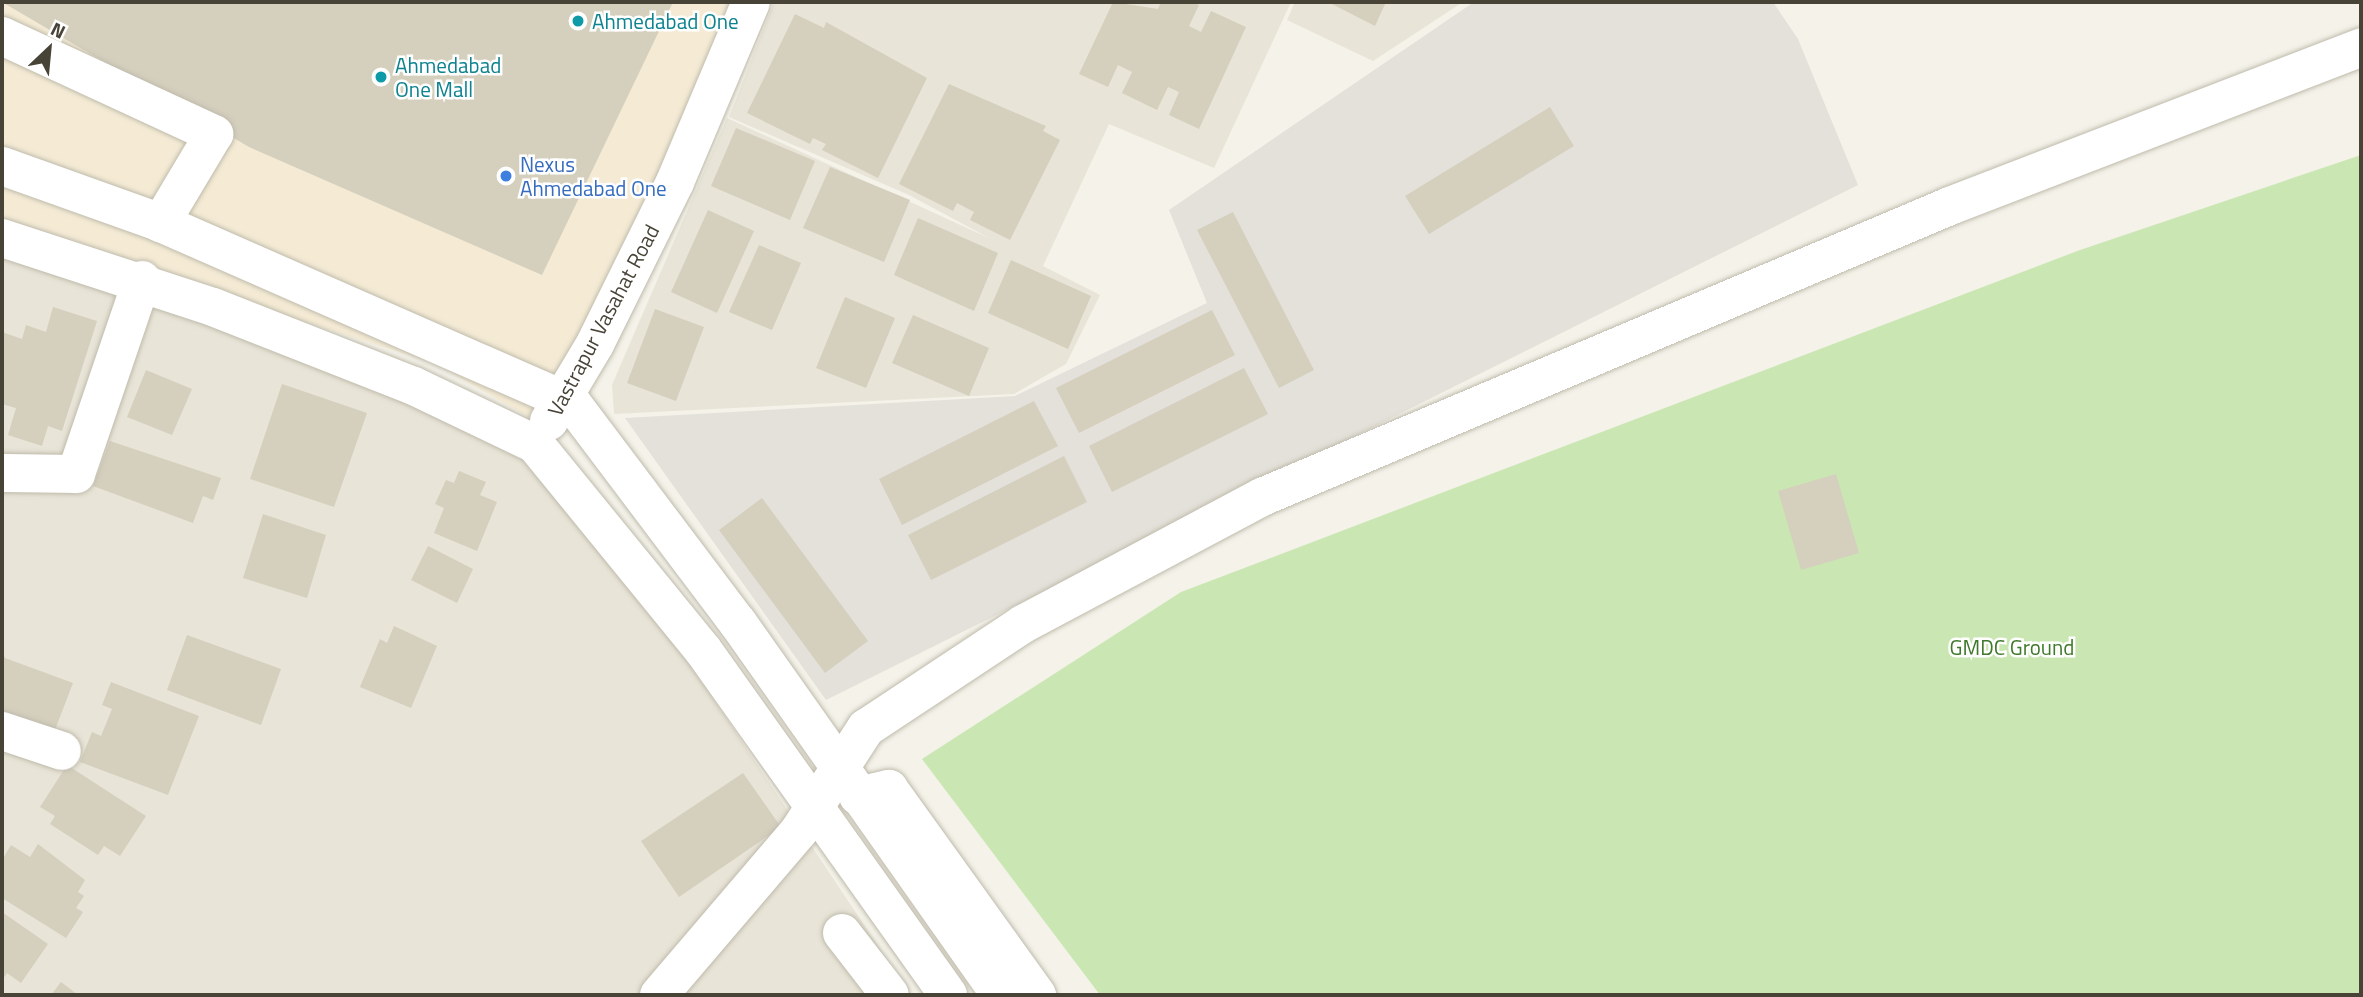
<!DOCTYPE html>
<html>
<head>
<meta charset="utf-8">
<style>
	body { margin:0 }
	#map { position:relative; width:2363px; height:997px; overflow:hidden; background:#f4f2e9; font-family:"Titillium Web",sans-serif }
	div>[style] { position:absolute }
	.residential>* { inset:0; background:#e8e4d7 }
	.commercial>* { inset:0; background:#f5ebd5 }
	.industrial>* { inset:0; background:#e4e1da }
	.green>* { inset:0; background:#cae7b3 }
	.building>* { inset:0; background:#d5cfbe }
	.roads { filter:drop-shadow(0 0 2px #bfbbac) drop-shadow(0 0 2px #bfbbac) }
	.minor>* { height:38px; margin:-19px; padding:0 19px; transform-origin:19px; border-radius:19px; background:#fff }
	.dots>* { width:19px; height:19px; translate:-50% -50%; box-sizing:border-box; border:4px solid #fff; border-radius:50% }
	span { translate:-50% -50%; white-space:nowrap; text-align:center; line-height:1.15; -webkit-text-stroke:5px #fff; paint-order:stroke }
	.culture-label { font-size:21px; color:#0d838f }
	.left { translate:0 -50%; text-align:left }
	.shop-label { font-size:21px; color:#366cbe }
	.street-label { font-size:21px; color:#484337 }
	.park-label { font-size:21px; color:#40792b }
	.frame { position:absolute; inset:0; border:4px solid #484337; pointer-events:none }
	.north { position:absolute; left:14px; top:14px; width:70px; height:70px; -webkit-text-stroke:5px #fff; paint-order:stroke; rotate:26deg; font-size:19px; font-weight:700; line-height:28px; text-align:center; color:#484337 }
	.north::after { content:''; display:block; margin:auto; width:24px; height:32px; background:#484337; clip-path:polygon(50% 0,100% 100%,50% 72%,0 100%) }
</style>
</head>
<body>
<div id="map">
	<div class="residential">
		<div style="clip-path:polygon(774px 2px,1291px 2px,1214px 168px,1109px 124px,1043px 266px,1100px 295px,1066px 364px,1014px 394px,614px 414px,612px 385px,727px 118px,991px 239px,909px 195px,729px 117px)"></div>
		<div style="clip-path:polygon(1295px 2px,1463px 2px,1373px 61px,1287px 20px)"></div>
		<div style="clip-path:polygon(2px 230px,543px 444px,911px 995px,2px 995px)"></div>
	</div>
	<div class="commercial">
		<div style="clip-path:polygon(2px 2px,746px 2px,546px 427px,434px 363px,2px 226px)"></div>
	</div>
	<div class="industrial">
		<div style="clip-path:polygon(1474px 2px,1773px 2px,1798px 39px,1858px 185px,826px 700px,625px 418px,1015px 396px,1207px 303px,1169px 210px)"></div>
	</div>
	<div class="green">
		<div style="clip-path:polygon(2361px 155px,2361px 995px,1100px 995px,922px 759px,1181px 592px,2080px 250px)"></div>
	</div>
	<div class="building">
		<div style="clip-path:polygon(2px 2px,673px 2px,542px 275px,249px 147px)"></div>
		<div style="clip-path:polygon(1113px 2px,1158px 9px,1161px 2px,1191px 2px,1199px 5px,1189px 26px,1201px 32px,1211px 11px,1246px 27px,1199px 129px,1169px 115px,1179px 92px,1168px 87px,1157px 110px,1122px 93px,1132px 72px,1118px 65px,1108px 87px,1079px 74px)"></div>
		<div style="clip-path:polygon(1328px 2px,1386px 2px,1375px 26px)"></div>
		<div style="clip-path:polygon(795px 14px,824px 28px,826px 22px,927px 78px,878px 178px,822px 150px,826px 144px,813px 138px,810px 144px,747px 113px)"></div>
		<div style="clip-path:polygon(949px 84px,1046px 126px,1043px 131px,1060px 140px,1010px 240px,970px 220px,974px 212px,957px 203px,953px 211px,899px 184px)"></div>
		<div style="clip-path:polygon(1550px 107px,1574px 146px,1429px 234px,1405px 196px)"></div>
		<div style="clip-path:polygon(736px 128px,815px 161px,790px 220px,711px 186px)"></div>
		<div style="clip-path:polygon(830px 167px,910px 200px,884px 262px,803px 228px)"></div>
		<div style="clip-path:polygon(708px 210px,754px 231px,717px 313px,671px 292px)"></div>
		<div style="clip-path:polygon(1233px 212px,1314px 370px,1279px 388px,1197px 230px)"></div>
		<div style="clip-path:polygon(918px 218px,998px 253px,974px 311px,894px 275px)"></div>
		<div style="clip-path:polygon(759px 245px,801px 263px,772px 330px,729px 312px)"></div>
		<div style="clip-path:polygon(1011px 260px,1091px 296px,1068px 349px,988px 313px)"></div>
		<div style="clip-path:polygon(845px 297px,895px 318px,866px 388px,816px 368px)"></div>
		<div style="clip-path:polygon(53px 307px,97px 321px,62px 431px,48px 426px,42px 446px,8px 435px,16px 408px,2px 404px,2px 332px,22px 339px,26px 325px,46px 332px)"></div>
		<div style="clip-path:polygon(655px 309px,704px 327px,676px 401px,627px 383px)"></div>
		<div style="clip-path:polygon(1212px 310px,1235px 355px,1079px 433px,1056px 388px)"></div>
		<div style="clip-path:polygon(913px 315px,989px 348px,969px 396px,892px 363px)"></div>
		<div style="clip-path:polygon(1244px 368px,1268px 414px,1112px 492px,1089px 446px)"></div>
		<div style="clip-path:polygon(146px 370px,192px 389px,172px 435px,127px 417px)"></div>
		<div style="clip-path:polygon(282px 384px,367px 413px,334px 507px,250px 479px)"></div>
		<div style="clip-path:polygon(1034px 401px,1058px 446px,902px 525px,879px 479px)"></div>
		<div style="clip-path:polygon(110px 441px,221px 478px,213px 500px,203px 496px,193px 523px,93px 486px)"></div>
		<div style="clip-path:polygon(1064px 456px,1087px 502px,931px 580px,908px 535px)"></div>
		<div style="clip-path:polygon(459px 471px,486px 482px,480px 495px,497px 502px,477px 551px,434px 533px,444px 508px,435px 504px,446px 480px,454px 483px)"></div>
		<div style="clip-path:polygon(1836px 474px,1859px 553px,1801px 570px,1778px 491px)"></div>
		<div style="clip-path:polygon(762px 498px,868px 641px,825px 673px,719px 530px)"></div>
		<div style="clip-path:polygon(263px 514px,326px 535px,307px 598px,243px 578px)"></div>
		<div style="clip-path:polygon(428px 546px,473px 569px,457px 603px,411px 580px)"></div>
		<div style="clip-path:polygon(394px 626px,437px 646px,411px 708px,360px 687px,380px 639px,387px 643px)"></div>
		<div style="clip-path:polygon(187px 635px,281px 669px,261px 725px,167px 690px)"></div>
		<div style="clip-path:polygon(2px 650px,5px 658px,73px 683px,53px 735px,2px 715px)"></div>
		<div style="clip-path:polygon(111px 682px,199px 716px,168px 795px,80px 762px,92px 732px,101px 736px,112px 709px,102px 705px)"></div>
		<div style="clip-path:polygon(67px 765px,146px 816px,120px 856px,104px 846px,98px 855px,50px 824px,55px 816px,40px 807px)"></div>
		<div style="clip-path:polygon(743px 773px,781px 827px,679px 897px,641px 841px)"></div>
		<div style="clip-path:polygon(38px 844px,85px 880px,78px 892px,84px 896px,76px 908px,83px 912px,66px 938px,2px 898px,2px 860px,11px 845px,30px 857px)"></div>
		<div style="clip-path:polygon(2px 912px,48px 944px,21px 983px,7px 973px,2px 980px)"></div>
		<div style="clip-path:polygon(61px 982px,78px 995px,51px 995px)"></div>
	</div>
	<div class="roads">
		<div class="minor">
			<div style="left:2px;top:36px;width:234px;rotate:24.8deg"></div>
			<div style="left:214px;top:134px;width:104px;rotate:120.8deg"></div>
			<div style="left:2px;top:166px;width:169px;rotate:19.7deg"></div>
			<div style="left:161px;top:223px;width:449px;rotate:23.7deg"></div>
			<div style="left:572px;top:403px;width:276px;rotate:53deg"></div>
			<div style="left:738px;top:623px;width:455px;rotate:54.8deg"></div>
			<div style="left:2px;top:238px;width:222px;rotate:18.1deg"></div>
			<div style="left:213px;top:307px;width:216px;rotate:21.5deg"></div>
			<div style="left:414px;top:386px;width:134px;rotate:25.6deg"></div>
			<div style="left:535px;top:444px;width:266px;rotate:50.8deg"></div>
			<div style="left:703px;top:650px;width:423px;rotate:54.6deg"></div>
			<div style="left:549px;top:421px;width:90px;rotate:-59.1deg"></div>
			<div style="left:595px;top:344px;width:181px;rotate:-63.7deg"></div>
			<div style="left:675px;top:182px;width:195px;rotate:-67.1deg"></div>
			<div style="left:2px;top:473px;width:74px;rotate:0.8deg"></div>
			<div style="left:76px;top:474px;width:205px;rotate:-71.2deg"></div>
			<div style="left:2px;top:731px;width:63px;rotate:18.4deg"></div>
			<div style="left:858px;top:796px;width:32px;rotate:-13deg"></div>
			<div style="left:889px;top:789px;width:254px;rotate:54.3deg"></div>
			<div style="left:842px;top:933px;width:78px;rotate:52.3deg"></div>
			<div style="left:659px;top:995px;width:216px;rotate:-49.5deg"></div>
			<div style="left:799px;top:831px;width:123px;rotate:-57deg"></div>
			<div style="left:866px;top:728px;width:188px;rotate:-33.5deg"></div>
			<div style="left:1023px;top:624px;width:271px;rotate:-28deg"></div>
			<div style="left:1262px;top:497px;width:747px;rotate:-22.93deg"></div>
			<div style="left:1950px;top:206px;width:441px;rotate:-21.1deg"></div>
		</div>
	</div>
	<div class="dots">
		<div style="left:578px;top:21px;background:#0f9aa8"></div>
		<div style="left:381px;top:77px;background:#0f9aa8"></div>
		<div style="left:506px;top:176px;background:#3f7fe0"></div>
	</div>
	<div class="culture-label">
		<span class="left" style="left:592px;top:21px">Ahmedabad One</span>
		<span class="left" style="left:395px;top:77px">Ahmedabad<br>One Mall</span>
	</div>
	<div class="shop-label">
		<span class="left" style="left:520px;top:176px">Nexus<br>Ahmedabad One</span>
	</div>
	<div class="street-label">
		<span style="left:603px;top:320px;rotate:-62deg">Vastrapur Vasahat Road</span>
	</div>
	<div class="park-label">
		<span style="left:2012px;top:647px">GMDC Ground</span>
	</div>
	<div class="frame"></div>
	<div class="north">N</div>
</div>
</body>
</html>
